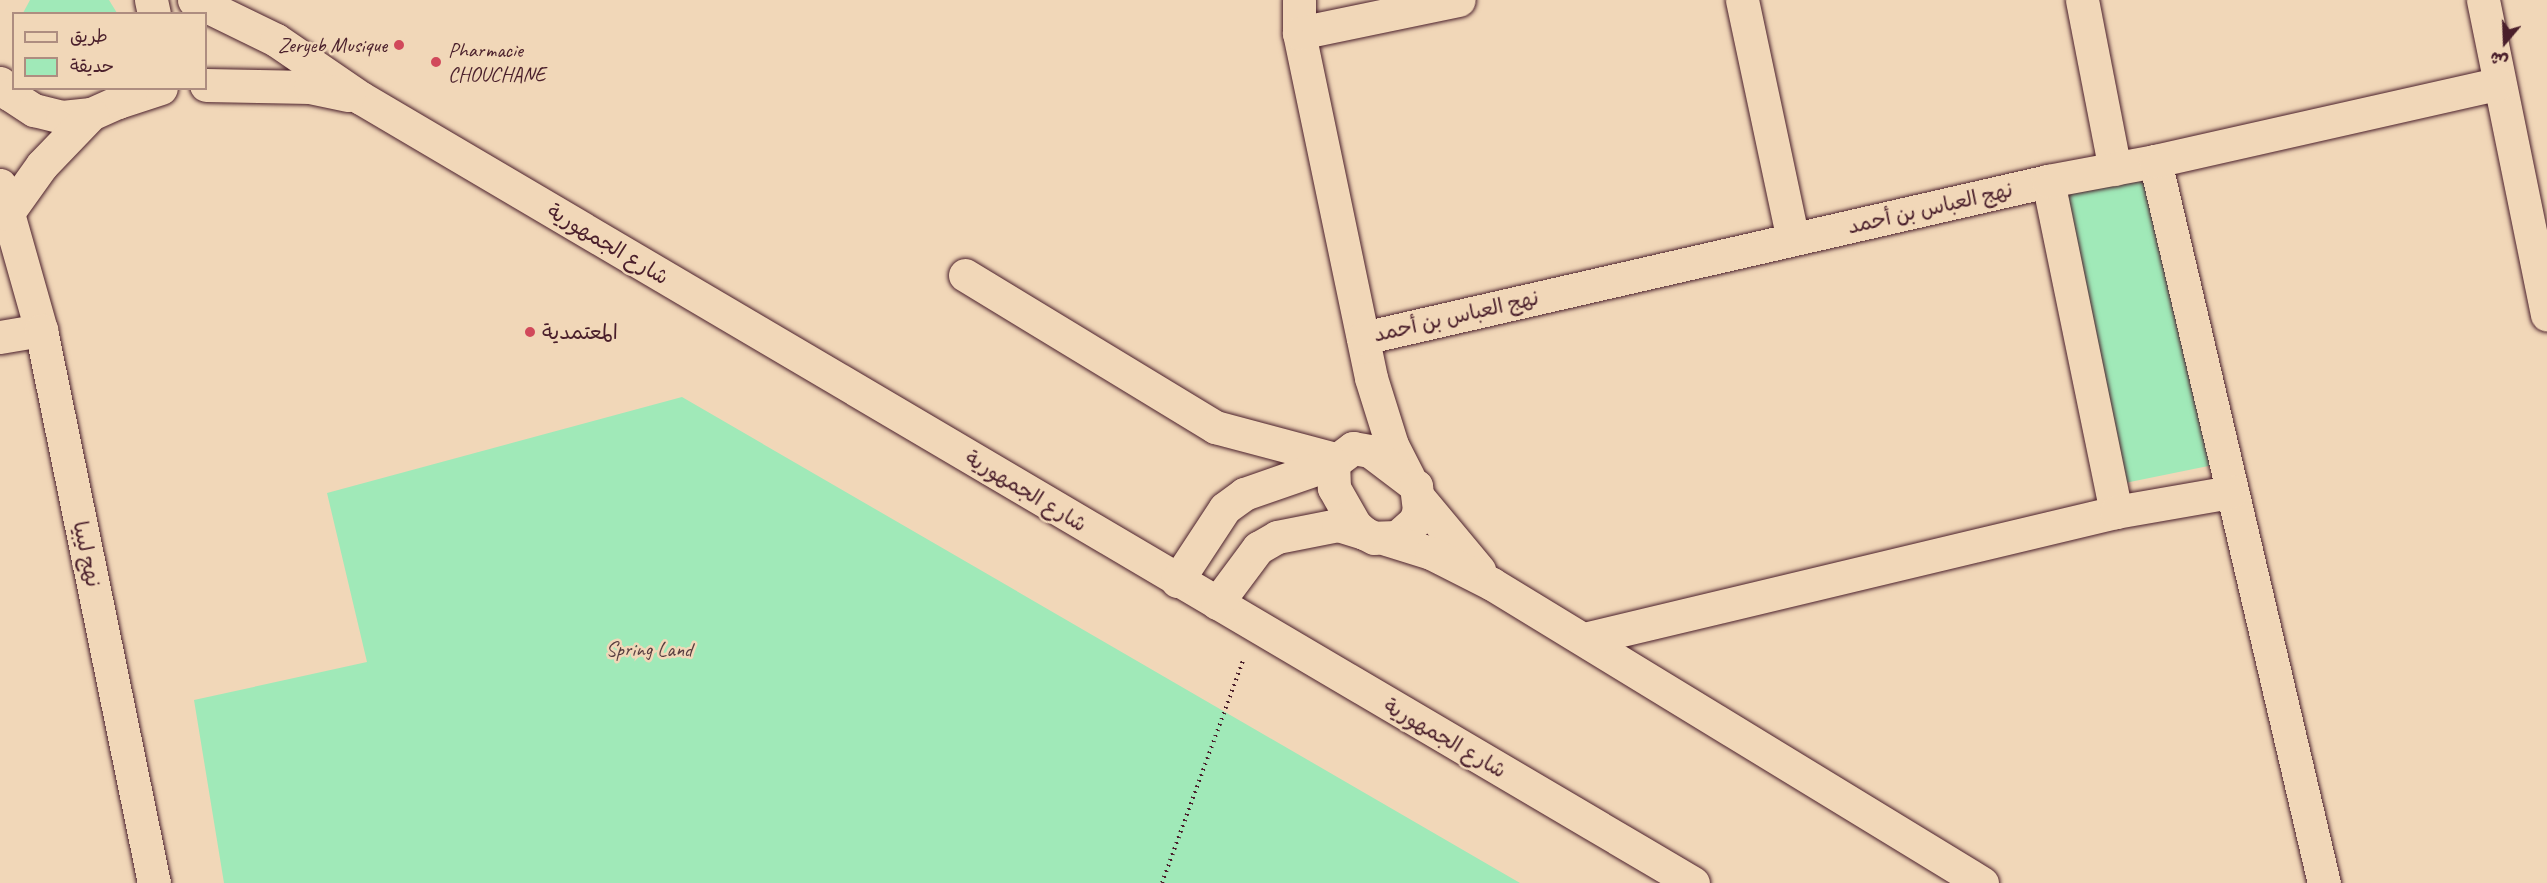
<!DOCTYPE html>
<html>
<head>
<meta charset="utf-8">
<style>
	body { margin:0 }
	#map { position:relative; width:2547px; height:883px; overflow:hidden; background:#f1d7b8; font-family:Caveat,"Playpen Sans Arabic",sans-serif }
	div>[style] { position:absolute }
	.green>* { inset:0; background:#a0e9b8 }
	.path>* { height:4px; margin-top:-2px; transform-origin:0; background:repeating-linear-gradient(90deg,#4a1f2b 0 1.5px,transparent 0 6px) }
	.roads { filter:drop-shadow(0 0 2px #4a1f2b) drop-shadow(0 0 2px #4a1f2b) }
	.minor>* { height:33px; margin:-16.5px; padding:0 16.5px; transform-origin:16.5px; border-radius:16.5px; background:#f1d7b8 }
	.major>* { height:33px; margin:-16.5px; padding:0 16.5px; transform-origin:16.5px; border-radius:16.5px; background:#f1d7b8 }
	.dots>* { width:16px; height:16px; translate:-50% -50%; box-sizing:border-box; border:3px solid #f1d7b8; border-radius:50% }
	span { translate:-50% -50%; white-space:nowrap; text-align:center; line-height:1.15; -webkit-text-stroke:5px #f1d7b8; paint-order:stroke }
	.poi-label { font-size:21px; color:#4a1f2b }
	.right { translate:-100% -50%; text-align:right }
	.left { translate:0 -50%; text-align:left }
	.street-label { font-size:21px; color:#4a1f2b }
	.park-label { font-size:21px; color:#573d40 }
	.legend { position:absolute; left:12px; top:12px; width:195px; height:78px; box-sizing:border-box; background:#f1d7b8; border:2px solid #ae8d80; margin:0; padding:8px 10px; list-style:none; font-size:18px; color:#4a1f2b }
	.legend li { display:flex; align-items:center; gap:12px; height:30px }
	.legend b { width:30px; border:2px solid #ae8d80 }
	.north { position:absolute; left:2475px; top:12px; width:60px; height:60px; -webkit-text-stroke:4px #f1d7b8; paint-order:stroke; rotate:199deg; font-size:16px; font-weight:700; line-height:24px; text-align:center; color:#4a1f2b }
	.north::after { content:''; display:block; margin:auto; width:21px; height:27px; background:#4a1f2b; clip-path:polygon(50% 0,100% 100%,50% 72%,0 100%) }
</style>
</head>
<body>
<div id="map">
	<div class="green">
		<div style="clip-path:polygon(30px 0,109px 0,117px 13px,23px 13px)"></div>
		<div style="clip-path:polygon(2159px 149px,2223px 463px,2120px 484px,2056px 170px)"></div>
		<div style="clip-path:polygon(682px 397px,1520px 883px,224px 883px,194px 700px,367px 662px,327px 493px)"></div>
	</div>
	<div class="path">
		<div style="left:1162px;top:883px;width:236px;rotate:-70deg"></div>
	</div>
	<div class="roads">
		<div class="minor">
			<div style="left:194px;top:0;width:91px;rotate:26deg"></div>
			<div style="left:276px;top:40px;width:103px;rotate:34.3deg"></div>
			<div style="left:361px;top:98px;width:1546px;rotate:30.51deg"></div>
			<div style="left:1299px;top:0;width:33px;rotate:90deg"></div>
			<div style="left:1299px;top:33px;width:352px;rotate:78.2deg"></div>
			<div style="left:1371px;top:378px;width:70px;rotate:72.6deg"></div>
			<div style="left:1392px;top:445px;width:36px;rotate:63deg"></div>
			<div style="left:1742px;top:0;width:244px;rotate:78deg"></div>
			<div style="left:2082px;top:0;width:172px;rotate:79deg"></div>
			<div style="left:2483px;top:0;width:321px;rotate:78.5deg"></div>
			<div style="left:1299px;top:33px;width:163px;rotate:-11.7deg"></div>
			<div style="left:206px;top:85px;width:104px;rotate:1.1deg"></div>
			<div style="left:310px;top:87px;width:39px;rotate:12deg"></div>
			<div style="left:118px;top:102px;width:45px;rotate:-18deg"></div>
			<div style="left:2155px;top:161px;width:742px;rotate:76.83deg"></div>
			<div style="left:2048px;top:181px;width:338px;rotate:78.4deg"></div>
			<div style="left:965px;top:275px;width:293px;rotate:31.3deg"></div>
			<div style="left:1215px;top:427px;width:124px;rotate:14.9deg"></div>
			<div style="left:0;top:337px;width:42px;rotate:-9.7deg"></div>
			<div style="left:1363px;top:338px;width:703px;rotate:-12.91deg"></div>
			<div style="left:2048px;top:181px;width:109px;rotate:-10.6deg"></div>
			<div style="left:2155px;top:161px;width:352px;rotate:-12.7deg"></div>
			<div style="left:1353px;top:448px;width:17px;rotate:10deg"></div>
			<div style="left:1370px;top:451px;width:58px;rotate:37.3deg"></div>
			<div style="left:1416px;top:486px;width:24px;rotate:83deg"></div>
			<div style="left:1419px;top:510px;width:12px;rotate:110deg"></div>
			<div style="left:1415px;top:521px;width:24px;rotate:138deg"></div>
			<div style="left:1397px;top:537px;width:23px;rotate:178deg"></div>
			<div style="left:1374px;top:538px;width:11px;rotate:-153deg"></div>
			<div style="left:1364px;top:533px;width:12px;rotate:-138deg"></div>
			<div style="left:1355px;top:525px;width:43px;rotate:-119.6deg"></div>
			<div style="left:1334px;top:488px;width:25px;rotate:-92deg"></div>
			<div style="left:1333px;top:463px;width:25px;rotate:-37deg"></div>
			<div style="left:1419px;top:498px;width:94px;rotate:50.2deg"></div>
			<div style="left:1386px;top:539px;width:47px;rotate:17.3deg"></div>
			<div style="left:1431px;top:553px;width:68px;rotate:26.9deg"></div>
			<div style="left:1492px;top:584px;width:574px;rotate:31.39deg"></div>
			<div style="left:1177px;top:581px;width:87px;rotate:-56.7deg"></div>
			<div style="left:1225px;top:508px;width:24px;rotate:-36deg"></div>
			<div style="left:1244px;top:494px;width:94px;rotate:-19.2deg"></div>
			<div style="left:1217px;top:603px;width:69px;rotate:-53.3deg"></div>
			<div style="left:1258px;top:548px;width:22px;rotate:-30deg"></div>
			<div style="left:1277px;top:537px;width:62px;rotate:-11.1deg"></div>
			<div style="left:1338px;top:525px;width:27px;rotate:17deg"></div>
			<div style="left:1584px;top:639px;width:547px;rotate:-13.43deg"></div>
			<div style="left:2116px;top:512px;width:117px;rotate:-9.9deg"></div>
		</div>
		<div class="major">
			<div style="left:151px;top:0;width:14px;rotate:78deg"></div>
			<div style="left:0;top:83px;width:14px;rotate:51deg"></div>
			<div style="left:9px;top:94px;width:30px;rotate:33deg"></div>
			<div style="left:34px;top:110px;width:29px;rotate:14deg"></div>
			<div style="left:62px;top:117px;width:29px;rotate:-6deg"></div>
			<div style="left:91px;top:114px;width:30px;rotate:-24deg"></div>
			<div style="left:118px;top:102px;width:20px;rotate:-45deg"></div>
			<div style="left:0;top:185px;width:151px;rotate:74.2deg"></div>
			<div style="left:41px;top:330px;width:564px;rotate:78.45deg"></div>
			<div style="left:7px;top:214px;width:60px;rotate:-54.5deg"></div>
			<div style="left:42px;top:165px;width:71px;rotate:-46.1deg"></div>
		</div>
	</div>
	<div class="dots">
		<div style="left:399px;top:45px;background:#d1495b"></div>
		<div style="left:436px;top:62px;background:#d1495b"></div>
		<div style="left:530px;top:332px;background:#d1495b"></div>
	</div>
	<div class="poi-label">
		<span class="right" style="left:387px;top:45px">Zeryeb Musique</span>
		<span class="left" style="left:448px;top:62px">Pharmacie<br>CHOUCHANE</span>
		<span class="left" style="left:542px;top:332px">المعتمدية</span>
	</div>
	<div class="street-label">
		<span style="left:1930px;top:208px;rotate:-13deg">نهج العباس بن أحمد</span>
		<span style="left:608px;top:244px;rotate:31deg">شارع الجمهورية</span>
		<span style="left:1456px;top:316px;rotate:-13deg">نهج العباس بن أحمد</span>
		<span style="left:1026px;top:491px;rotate:31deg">شارع الجمهورية</span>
		<span style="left:87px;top:554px;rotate:78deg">نهج ليبيا</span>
		<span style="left:1445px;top:738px;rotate:30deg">شارع الجمهورية</span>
	</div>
	<div class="park-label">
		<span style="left:649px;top:649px">Spring Land</span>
	</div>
	<ul class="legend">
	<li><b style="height:8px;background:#f1d7b8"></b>طريق</li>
	<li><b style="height:16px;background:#a0e9b8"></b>حديقة</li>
	</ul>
	<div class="north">ش</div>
</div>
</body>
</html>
